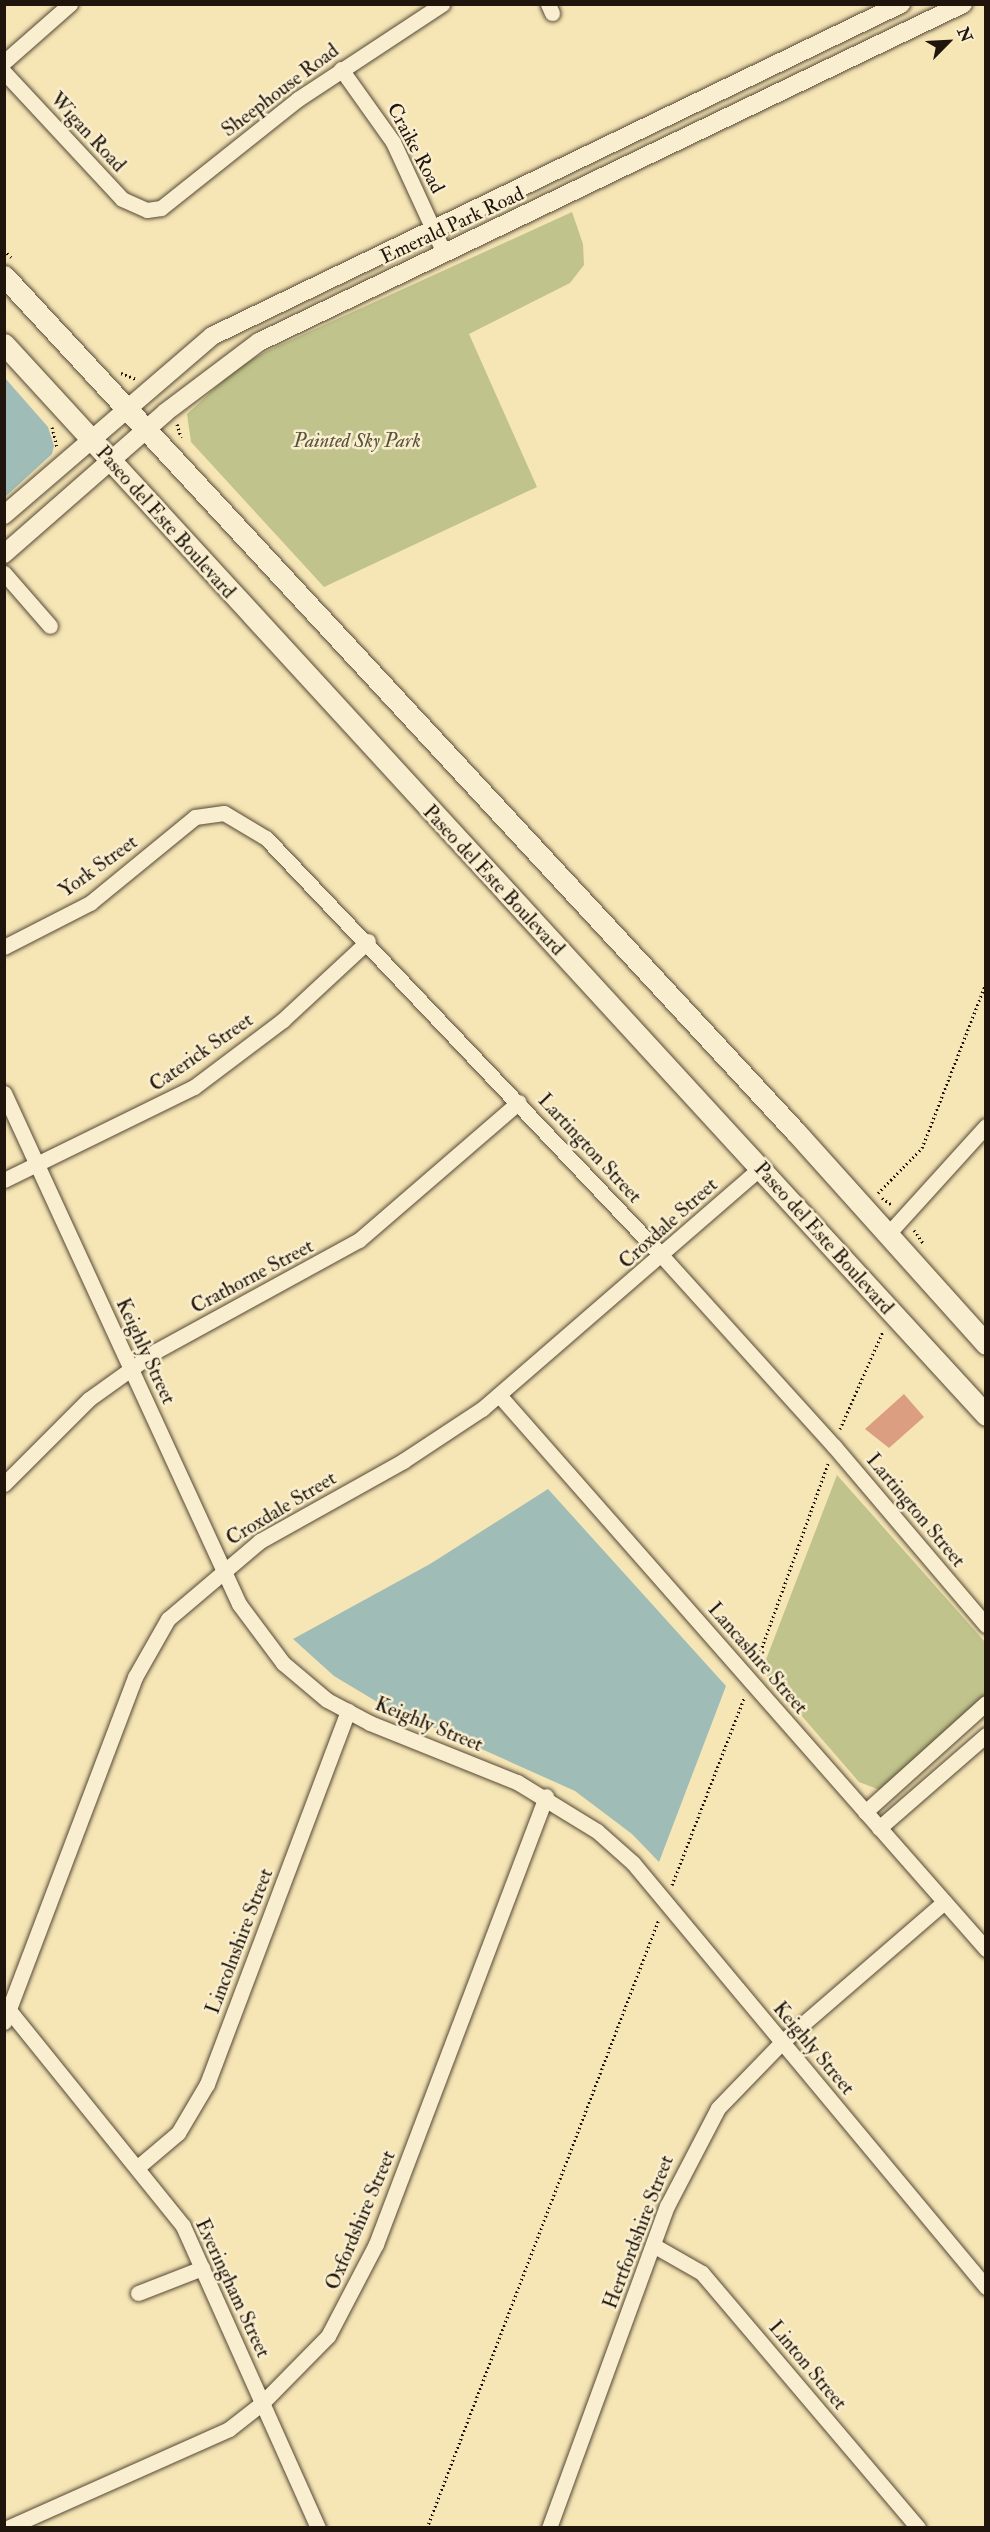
<!DOCTYPE html>
<html>
<head>
<meta charset="utf-8">
<style>
	body { margin:0 }
	#map { position:relative; width:990px; height:2532px; overflow:hidden; background:#f6e5b5; font-family:"IM FELL Double Pica",serif }
	div>[style] { position:absolute }
	.green>* { inset:0; background:#c0c38b }
	.water>* { inset:0; background:#9fbdb6 }
	.building>* { inset:0; background:#db9e80 }
	.path>* { height:3px; margin-top:-1.5px; transform-origin:0; background:repeating-linear-gradient(90deg,#1f150c 0 1.5px,transparent 0 4.5px) }
	.roads { filter:drop-shadow(0 0 2px #554936) drop-shadow(0 0 2px #554936) }
	.minor>* { height:15px; margin:-7.5px; padding:0 7.5px; transform-origin:7.5px; border-radius:7.5px; background:#f9eecf }
	.tertiary>* { height:18px; margin:-9px; padding:0 9px; transform-origin:9px; border-radius:9px; background:#f9eecf }
	.secondary>* { height:21px; margin:-10.5px; padding:0 10.5px; transform-origin:10.5px; border-radius:10.5px; background:#f9eecf }
	span { translate:-50% -50%; white-space:nowrap; text-align:center; line-height:1.15; -webkit-text-stroke:5px #f9eecf; paint-order:stroke }
	.street-label { font-size:20px; color:#1f150c }
	.park-label { font-size:20px; color:#575238; font-style:italic }
	.frame { position:absolute; inset:0; border:6px solid #1f150c; pointer-events:none }
	.north { position:absolute; left:918px; top:12px; width:60px; height:60px; -webkit-text-stroke:4px #f9eecf; paint-order:stroke; rotate:66deg; font-size:16px; font-weight:700; line-height:24px; text-align:center; color:#1f150c }
	.north::after { content:''; display:block; margin:auto; width:21px; height:27px; background:#1f150c; clip-path:polygon(50% 0,100% 100%,50% 72%,0 100%) }
</style>
</head>
<body>
<div id="map">
	<div class="green">
		<div style="clip-path:polygon(572px 212px,583px 244px,584px 265px,570px 283px,469px 334px,537px 487px,324px 587px,191px 442px,187px 414px,237px 368px,267px 351px)"></div>
		<div style="clip-path:polygon(837px 1475px,985px 1642px,985px 1698px,880px 1790px,859px 1782px,762px 1670px)"></div>
	</div>
	<div class="water">
		<div style="clip-path:polygon(5px 378px,48px 427px,54px 446px,52px 454px,5px 497px)"></div>
		<div style="clip-path:polygon(548px 1489px,726px 1686px,659px 1862px,632px 1834px,575px 1791px,379px 1703px,334px 1676px,293px 1639px,430px 1564px)"></div>
	</div>
	<div class="building">
		<div style="clip-path:polygon(904px 1394px,924px 1417px,889px 1448px,865px 1429px)"></div>
	</div>
	<div class="path">
		<div style="left:4px;top:250px;width:10px;rotate:45deg"></div>
		<div style="left:121px;top:373px;width:16px;rotate:22deg"></div>
		<div style="left:177px;top:424px;width:14px;rotate:73deg"></div>
		<div style="left:52px;top:427px;width:21px;rotate:76deg"></div>
		<div style="left:878px;top:1193px;width:63px;rotate:-45.6deg"></div>
		<div style="left:922px;top:1148px;width:177px;rotate:-68.8deg"></div>
		<div style="left:882px;top:1198px;width:12px;rotate:35deg"></div>
		<div style="left:914px;top:1230px;width:16px;rotate:55deg"></div>
		<div style="left:840px;top:1429px;width:107px;rotate:-66.3deg"></div>
		<div style="left:756px;top:1664px;width:213px;rotate:-70.2deg"></div>
		<div style="left:672px;top:1885px;width:200px;rotate:-68.9deg"></div>
		<div style="left:427px;top:2528px;width:652px;rotate:-69.15deg"></div>
	</div>
	<div class="roads">
		<div class="minor">
			<div style="left:548px;top:4px;width:10px;rotate:66deg"></div>
			<div style="left:4px;top:62px;width:88px;rotate:-41.3deg"></div>
			<div style="left:341px;top:69px;width:90px;rotate:54.5deg"></div>
			<div style="left:393px;top:142px;width:122px;rotate:65.3deg"></div>
			<div style="left:4px;top:72px;width:173px;rotate:47.1deg"></div>
			<div style="left:122px;top:199px;width:27px;rotate:24deg"></div>
			<div style="left:147px;top:210px;width:14px;rotate:-8deg"></div>
			<div style="left:161px;top:208px;width:175px;rotate:-38.5deg"></div>
			<div style="left:298px;top:99px;width:173px;rotate:-33.4deg"></div>
			<div style="left:4px;top:573px;width:70px;rotate:49deg"></div>
			<div style="left:4px;top:947px;width:97px;rotate:-27.1deg"></div>
			<div style="left:90px;top:903px;width:136px;rotate:-39.3deg"></div>
			<div style="left:195px;top:817px;width:29px;rotate:-8deg"></div>
			<div style="left:224px;top:813px;width:49px;rotate:30.8deg"></div>
			<div style="left:266px;top:838px;width:577px;rotate:46.54deg"></div>
			<div style="left:663px;top:1257px;width:255px;rotate:47.9deg"></div>
			<div style="left:834px;top:1446px;width:235px;rotate:49.7deg"></div>
			<div style="left:4px;top:1093px;width:562px;rotate:65.3deg"></div>
			<div style="left:239px;top:1604px;width:74px;rotate:53.3deg"></div>
			<div style="left:283px;top:1663px;width:57px;rotate:40.1deg"></div>
			<div style="left:327px;top:1700px;width:49px;rotate:28.1deg"></div>
			<div style="left:370px;top:1723px;width:158px;rotate:21.9deg"></div>
			<div style="left:517px;top:1782px;width:94px;rotate:31.5deg"></div>
			<div style="left:597px;top:1831px;width:48px;rotate:41.6deg"></div>
			<div style="left:633px;top:1863px;width:552px;rotate:50.22deg"></div>
			<div style="left:4px;top:1180px;width:212px;rotate:-26.1deg"></div>
			<div style="left:194px;top:1087px;width:111px;rotate:-37deg"></div>
			<div style="left:283px;top:1020px;width:116px;rotate:-42.9deg"></div>
			<div style="left:888px;top:1234px;width:146px;rotate:-47.8deg"></div>
			<div style="left:499px;top:1395px;width:738px;rotate:48.68deg"></div>
			<div style="left:4px;top:1484px;width:120px;rotate:-45deg"></div>
			<div style="left:89px;top:1399px;width:82px;rotate:-35.6deg"></div>
			<div style="left:156px;top:1351px;width:231px;rotate:-28.7deg"></div>
			<div style="left:359px;top:1240px;width:211px;rotate:-40.8deg"></div>
			<div style="left:865px;top:1812px;width:163px;rotate:-42deg"></div>
			<div style="left:879px;top:1828px;width:142px;rotate:-41deg"></div>
			<div style="left:4px;top:2004px;width:285px;rotate:51.1deg"></div>
			<div style="left:183px;top:2226px;width:331px;rotate:65.9deg"></div>
			<div style="left:4px;top:2022px;width:369px;rotate:-69.2deg"></div>
			<div style="left:135px;top:1677px;width:67px;rotate:-60.4deg"></div>
			<div style="left:168px;top:1619px;width:121px;rotate:-40.3deg"></div>
			<div style="left:260px;top:1541px;width:164px;rotate:-29.2deg"></div>
			<div style="left:403px;top:1461px;width:95px;rotate:-33.4deg"></div>
			<div style="left:482px;top:1409px;width:368px;rotate:-40.9deg"></div>
			<div style="left:139px;top:2166px;width:51px;rotate:-40.2deg"></div>
			<div style="left:178px;top:2133px;width:57px;rotate:-59.4deg"></div>
			<div style="left:207px;top:2084px;width:399px;rotate:-69.3deg"></div>
			<div style="left:653px;top:2245px;width:56px;rotate:29.7deg"></div>
			<div style="left:702px;top:2273px;width:334px;rotate:49.7deg"></div>
			<div style="left:138px;top:2293px;width:69px;rotate:-21.3deg"></div>
			<div style="left:7px;top:2528px;width:243px;rotate:-24deg"></div>
			<div style="left:229px;top:2429px;width:42px;rotate:-38.2deg"></div>
			<div style="left:262px;top:2403px;width:94px;rotate:-45.4deg"></div>
			<div style="left:328px;top:2336px;width:104px;rotate:-62.4deg"></div>
			<div style="left:376px;top:2244px;width:479px;rotate:-69.2deg"></div>
			<div style="left:549px;top:2528px;width:343px;rotate:-69.9deg"></div>
			<div style="left:667px;top:2206px;width:110px;rotate:-62.5deg"></div>
			<div style="left:718px;top:2108px;width:92px;rotate:-45.9deg"></div>
			<div style="left:782px;top:2042px;width:214px;rotate:-40.8deg"></div>
		</div>
		<div class="tertiary">
			<div style="left:4px;top:515px;width:274px;rotate:-40.7deg"></div>
			<div style="left:212px;top:336px;width:765px;rotate:-25.73deg"></div>
			<div style="left:4px;top:554px;width:215px;rotate:-41.2deg"></div>
			<div style="left:166px;top:412px;width:116px;rotate:-37deg"></div>
			<div style="left:259px;top:342px;width:781px;rotate:-25.65deg"></div>
		</div>
		<div class="secondary">
			<div style="left:4px;top:276px;width:1165px;rotate:47.23deg"></div>
			<div style="left:795px;top:1131px;width:286px;rotate:48.1deg"></div>
			<div style="left:4px;top:344px;width:1453px;rotate:47.48deg"></div>
		</div>
	</div>
	<div class="street-label">
		<span style="left:280px;top:90px;rotate:-37deg">Sheephouse Road</span>
		<span style="left:88px;top:132px;rotate:47deg">Wigan Road</span>
		<span style="left:416px;top:148px;rotate:62deg">Craike Road</span>
		<span style="left:452px;top:225px;rotate:-25deg">Emerald Park Road</span>
		<span style="left:166px;top:522px;rotate:48deg">Paseo del Este Boulevard</span>
		<span style="left:98px;top:866px;rotate:-36deg">York Street</span>
		<span style="left:494px;top:880px;rotate:47deg">Paseo del Este Boulevard</span>
		<span style="left:201px;top:1052px;rotate:-35deg">Caterick Street</span>
		<span style="left:590px;top:1148px;rotate:47deg">Lartington Street</span>
		<span style="left:668px;top:1223px;rotate:-42deg">Croxdale Street</span>
		<span style="left:824px;top:1238px;rotate:48deg">Paseo del Este Boulevard</span>
		<span style="left:252px;top:1276px;rotate:-28deg">Crathorne Street</span>
		<span style="left:146px;top:1351px;rotate:65deg">Keighly Street</span>
		<span style="left:281px;top:1508px;rotate:-31deg">Croxdale Street</span>
		<span style="left:916px;top:1510px;rotate:50deg">Lartington Street</span>
		<span style="left:758px;top:1658px;rotate:49deg">Lancashire Street</span>
		<span style="left:429px;top:1724px;rotate:22deg">Keighly Street</span>
		<span style="left:239px;top:1941px;rotate:-69deg">Lincolnshire Street</span>
		<span style="left:814px;top:2048px;rotate:50deg">Keighly Street</span>
		<span style="left:360px;top:2220px;rotate:-67deg">Oxfordshire Street</span>
		<span style="left:638px;top:2232px;rotate:-69deg">Hertfordshire Street</span>
		<span style="left:233px;top:2288px;rotate:65deg">Everingham Street</span>
		<span style="left:808px;top:2365px;rotate:50deg">Linton Street</span>
	</div>
	<div class="park-label">
		<span style="left:357px;top:440px">Painted Sky Park</span>
	</div>
	<div class="frame"></div>
	<div class="north">N</div>
</div>
</body>
</html>
